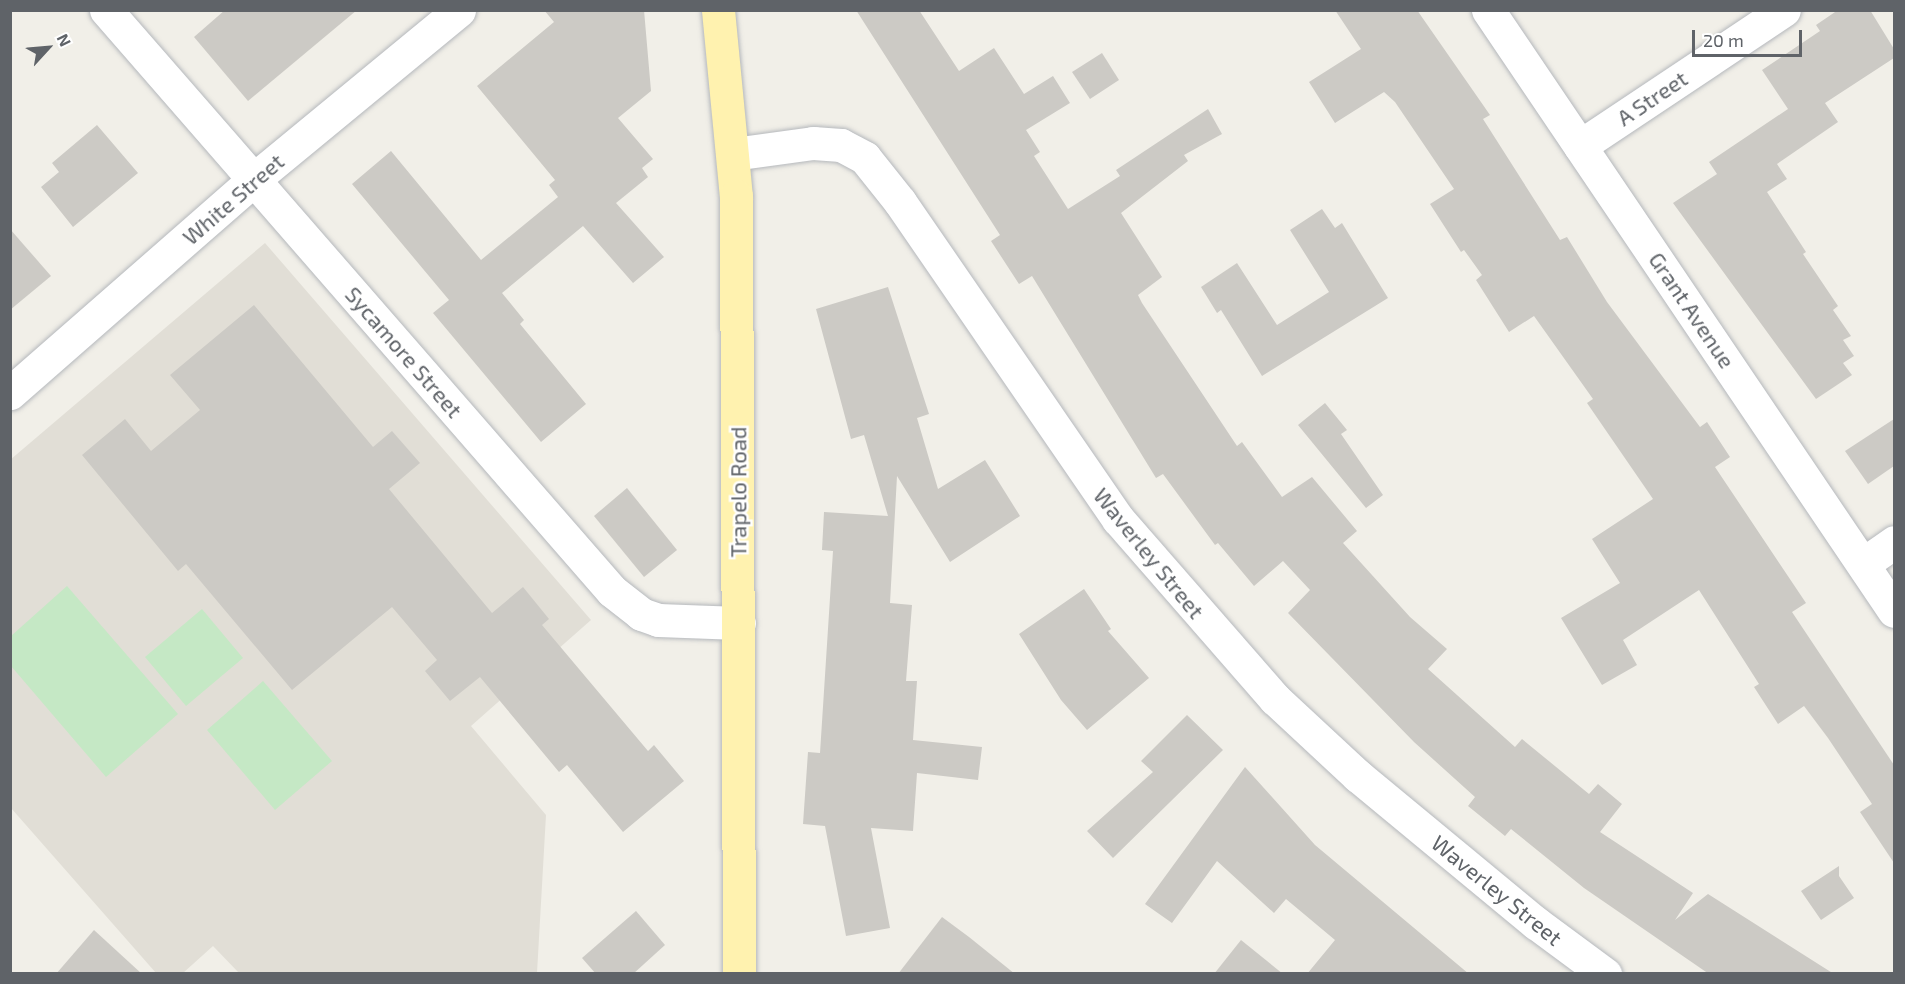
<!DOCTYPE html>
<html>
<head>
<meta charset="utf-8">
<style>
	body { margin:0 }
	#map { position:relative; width:1905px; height:984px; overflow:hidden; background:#f1efe8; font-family:"Exo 2",sans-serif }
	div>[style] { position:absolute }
	.education>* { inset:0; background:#e1ded6 }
	.green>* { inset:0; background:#c5e8c5 }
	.building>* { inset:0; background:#cccac5 }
	.roads { filter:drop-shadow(0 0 2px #b5b8bc) drop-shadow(0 0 2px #b5b8bc) }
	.minor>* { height:33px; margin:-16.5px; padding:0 16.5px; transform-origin:16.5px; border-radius:16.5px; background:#fff }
	.major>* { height:33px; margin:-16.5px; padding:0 16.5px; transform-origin:16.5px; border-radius:16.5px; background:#fff2af }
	span { translate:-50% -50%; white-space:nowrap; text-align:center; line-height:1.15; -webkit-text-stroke:5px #fff; paint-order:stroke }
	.street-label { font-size:22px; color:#5f6368 }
	.frame { position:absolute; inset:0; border:12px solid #5f6368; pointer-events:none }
	.north { position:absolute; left:18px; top:18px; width:60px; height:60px; -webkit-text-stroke:4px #fff; paint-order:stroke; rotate:64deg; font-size:16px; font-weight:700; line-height:24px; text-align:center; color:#5f6368 }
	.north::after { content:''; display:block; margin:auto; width:21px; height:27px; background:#5f6368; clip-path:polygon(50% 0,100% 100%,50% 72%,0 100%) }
	.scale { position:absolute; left:1692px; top:30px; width:110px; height:27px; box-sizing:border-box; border:3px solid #5f6368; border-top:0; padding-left:8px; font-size:18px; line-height:21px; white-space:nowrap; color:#5f6368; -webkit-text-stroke:4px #fff; paint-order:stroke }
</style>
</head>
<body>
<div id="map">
	<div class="education">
		<div style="clip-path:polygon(265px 243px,591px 620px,471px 726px,546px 815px,537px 973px,239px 973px,213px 946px,183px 973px,156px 973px,11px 808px,10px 460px)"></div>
	</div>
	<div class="green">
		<div style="clip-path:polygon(67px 586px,178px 714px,106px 777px,11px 666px,11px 636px)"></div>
		<div style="clip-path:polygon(202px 609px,243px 658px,186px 706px,145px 657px)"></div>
		<div style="clip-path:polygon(263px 681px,332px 761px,275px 810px,207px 730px)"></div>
	</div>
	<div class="building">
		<div style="clip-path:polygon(225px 10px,357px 10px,248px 101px,194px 37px)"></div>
		<div style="clip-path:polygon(544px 10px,644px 10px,651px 91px,618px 118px,653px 159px,642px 168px,648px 177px,616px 203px,664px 257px,633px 283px,583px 226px,502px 293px,524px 320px,520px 324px,586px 404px,541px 442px,433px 313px,449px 300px,352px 184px,391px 151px,481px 260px,558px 197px,549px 185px,555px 180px,477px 86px,554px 22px)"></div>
		<div style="clip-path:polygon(856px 10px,919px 10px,959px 71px,994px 48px,1024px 94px,1053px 76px,1070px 103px,1026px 130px,1040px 152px,1034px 156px,1068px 209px,1120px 176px,1116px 170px,1208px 109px,1222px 134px,1184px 155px,1188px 161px,1121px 213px,1162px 277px,1138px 295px,1142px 303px,1237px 446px,1242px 442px,1282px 497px,1312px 477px,1357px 531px,1343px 543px,1410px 617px,1447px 649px,1428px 669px,1515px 747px,1522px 739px,1589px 794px,1598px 784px,1622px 804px,1600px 832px,1693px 893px,1675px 920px,1708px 894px,1834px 974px,1709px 974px,1584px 888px,1511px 829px,1505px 836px,1468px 806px,1475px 797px,1414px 742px,1288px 613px,1310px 590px,1283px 561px,1254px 586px,1218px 543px,1215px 545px,1163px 474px,1156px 478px,1032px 276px,1019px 284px,991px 241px,1000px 235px)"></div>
		<div style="clip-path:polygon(1335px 10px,1417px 10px,1490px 115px,1483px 119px,1560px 240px,1567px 237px,1607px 302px,1700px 427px,1707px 422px,1730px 457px,1715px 467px,1806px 603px,1792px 612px,1894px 765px,1894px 863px,1860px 812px,1872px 804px,1828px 738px,1804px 706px,1778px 724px,1754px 687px,1759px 684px,1699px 590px,1623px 640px,1637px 665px,1602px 685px,1561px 618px,1620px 583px,1592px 539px,1653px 499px,1587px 403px,1593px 399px,1534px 316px,1509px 332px,1476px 280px,1482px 275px,1464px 250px,1461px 252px,1430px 204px,1454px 189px,1395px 102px,1384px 92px,1335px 123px,1309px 82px,1361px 49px)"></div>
		<div style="clip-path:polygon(1838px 10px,1870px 10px,1894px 49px,1894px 58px,1825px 103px,1838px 122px,1777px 164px,1787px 179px,1767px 192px,1806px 252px,1803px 254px,1838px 306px,1833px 310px,1851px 336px,1843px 340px,1854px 356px,1843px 363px,1852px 375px,1816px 399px,1673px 203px,1717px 174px,1709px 162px,1788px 109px,1762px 70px,1820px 31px,1816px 25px)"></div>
		<div style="clip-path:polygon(1102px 53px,1119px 80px,1090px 99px,1072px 72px)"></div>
		<div style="clip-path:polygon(97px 125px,138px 173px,73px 227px,41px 187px,59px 172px,52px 163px)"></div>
		<div style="clip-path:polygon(1322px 209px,1335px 228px,1342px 223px,1388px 298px,1262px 376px,1221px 310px,1217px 313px,1201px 287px,1237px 263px,1277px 325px,1329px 292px,1290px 230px)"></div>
		<div style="clip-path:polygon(10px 229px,51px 276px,10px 310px)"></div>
		<div style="clip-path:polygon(888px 287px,929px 414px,917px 418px,938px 489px,985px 460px,1020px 516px,950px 562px,897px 476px,890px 603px,912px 605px,906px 681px,917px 681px,913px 740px,982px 747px,978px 780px,917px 773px,913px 831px,871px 828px,890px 928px,846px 936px,825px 826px,803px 824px,808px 752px,820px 753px,833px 551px,822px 550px,824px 512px,888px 516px,864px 435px,851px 439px,816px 309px)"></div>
		<div style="clip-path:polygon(254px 305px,373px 447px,392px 431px,420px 463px,389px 489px,492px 613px,523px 587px,549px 619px,542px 625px,648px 751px,654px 745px,684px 781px,623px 832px,567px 765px,559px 772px,480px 677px,450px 701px,425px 671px,437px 660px,392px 607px,292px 690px,186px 564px,178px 571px,82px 455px,125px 419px,151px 451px,200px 410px,170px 375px)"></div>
		<div style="clip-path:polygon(1325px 403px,1347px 430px,1341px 434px,1383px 495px,1366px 508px,1298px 425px)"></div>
		<div style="clip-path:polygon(1894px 419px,1894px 466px,1868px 484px,1845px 451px)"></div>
		<div style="clip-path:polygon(627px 488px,677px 550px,644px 577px,594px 516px)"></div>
		<div style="clip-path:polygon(1084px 589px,1111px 629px,1108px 631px,1149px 678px,1087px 730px,1061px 700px,1019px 634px)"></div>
		<div style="clip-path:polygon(1187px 715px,1223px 750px,1113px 858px,1087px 831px,1153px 772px,1141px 761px)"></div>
		<div style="clip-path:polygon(1245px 767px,1315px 845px,1469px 974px,1307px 974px,1335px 940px,1286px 899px,1274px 913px,1217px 861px,1172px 923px,1145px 904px)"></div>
		<div style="clip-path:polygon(1839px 866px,1839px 876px,1854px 898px,1821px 920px,1801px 891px)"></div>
		<div style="clip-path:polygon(636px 911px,665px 945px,633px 974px,596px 974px,582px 958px)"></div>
		<div style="clip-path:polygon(942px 917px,969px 937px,1015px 974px,898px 974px)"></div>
		<div style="clip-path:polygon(94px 930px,142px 974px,56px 974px)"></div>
		<div style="clip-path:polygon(1241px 940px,1283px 974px,1214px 974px)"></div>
	</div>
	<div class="roads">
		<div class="minor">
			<div style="left:106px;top:10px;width:770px;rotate:48.95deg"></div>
			<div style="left:612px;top:591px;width:37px;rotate:38deg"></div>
			<div style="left:641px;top:614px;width:18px;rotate:19deg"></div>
			<div style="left:658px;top:620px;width:81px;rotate:2.1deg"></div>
			<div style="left:1488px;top:10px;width:725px;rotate:55.96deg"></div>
			<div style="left:1580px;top:146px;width:245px;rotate:-33.7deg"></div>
			<div style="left:733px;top:154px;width:81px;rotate:-7.8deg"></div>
			<div style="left:813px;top:143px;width:28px;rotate:4deg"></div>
			<div style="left:841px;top:145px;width:27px;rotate:28deg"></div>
			<div style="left:865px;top:158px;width:56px;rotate:51.5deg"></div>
			<div style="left:900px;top:202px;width:385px;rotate:55.5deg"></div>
			<div style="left:1118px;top:519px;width:239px;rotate:48.9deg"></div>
			<div style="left:1275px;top:699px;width:113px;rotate:42.9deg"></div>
			<div style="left:1358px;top:776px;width:231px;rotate:39.6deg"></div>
			<div style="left:1536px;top:923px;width:86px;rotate:36.5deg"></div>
			<div style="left:10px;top:393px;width:323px;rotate:-41.2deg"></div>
			<div style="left:253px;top:180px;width:267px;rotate:-39.5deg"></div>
			<div style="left:1863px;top:564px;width:38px;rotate:-35deg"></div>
		</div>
		<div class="major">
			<div style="left:718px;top:10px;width:187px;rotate:84.5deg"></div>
			<div style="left:736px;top:196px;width:778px;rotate:89.78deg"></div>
		</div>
	</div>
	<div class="street-label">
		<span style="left:1652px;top:98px;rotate:-34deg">A Street</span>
		<span style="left:233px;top:199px;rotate:-41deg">White Street</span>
		<span style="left:1692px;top:310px;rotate:56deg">Grant Avenue</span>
		<span style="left:404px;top:352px;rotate:49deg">Sycamore Street</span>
		<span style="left:738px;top:492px;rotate:-90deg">Trapelo Road</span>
		<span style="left:1149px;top:553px;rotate:51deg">Waverley Street</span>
		<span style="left:1497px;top:890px;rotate:39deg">Waverley Street</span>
	</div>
	<div class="frame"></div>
	<div class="north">N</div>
	<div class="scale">20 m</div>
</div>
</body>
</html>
